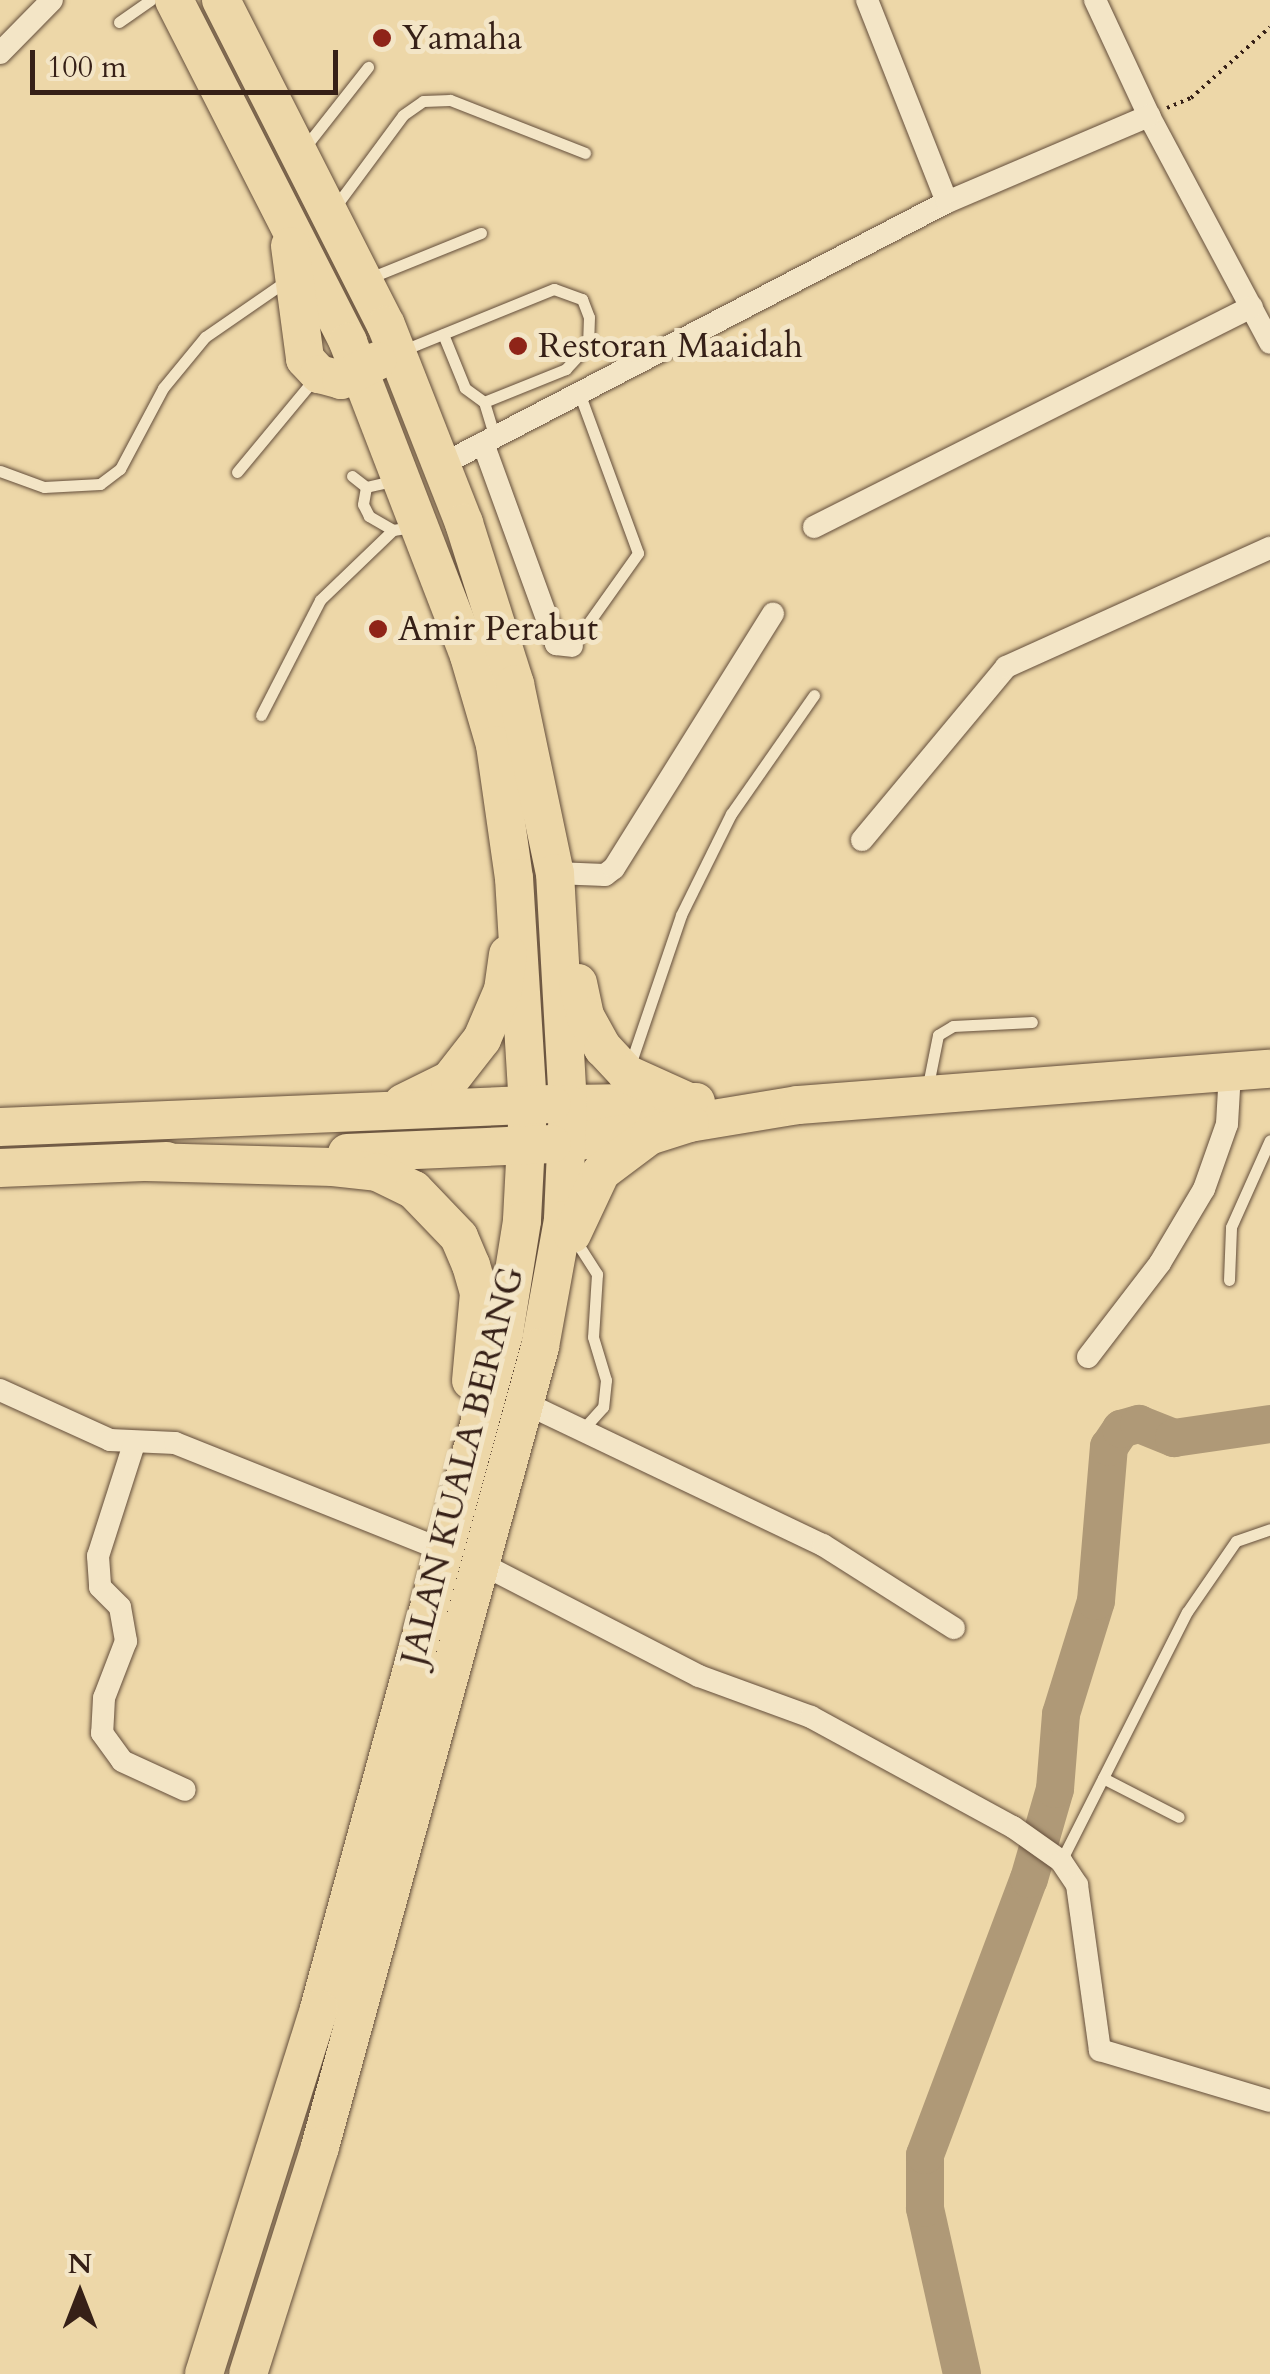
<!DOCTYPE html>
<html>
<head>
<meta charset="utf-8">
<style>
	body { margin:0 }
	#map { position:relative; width:1270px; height:2374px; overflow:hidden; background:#edd7a8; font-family:Cardo,serif }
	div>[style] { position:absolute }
	.river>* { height:38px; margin:-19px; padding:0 19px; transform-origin:19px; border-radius:19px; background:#af9977 }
	.path>* { height:4px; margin-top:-2px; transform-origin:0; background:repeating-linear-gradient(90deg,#362017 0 2.5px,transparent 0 7.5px) }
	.roads { filter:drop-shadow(0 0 2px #644e3b) drop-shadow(0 0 2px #644e3b) }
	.service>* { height:11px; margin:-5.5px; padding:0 5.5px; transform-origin:5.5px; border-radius:5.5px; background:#f3e5c6 }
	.minor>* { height:22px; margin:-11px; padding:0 11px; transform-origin:11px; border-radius:11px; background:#f3e5c6 }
	.primary>* { height:38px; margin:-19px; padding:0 19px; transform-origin:19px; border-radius:19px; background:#edd7a8 }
	.trunk>* { height:38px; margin:-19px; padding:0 19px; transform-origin:19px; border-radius:19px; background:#edd7a8 }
	.dots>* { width:28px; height:28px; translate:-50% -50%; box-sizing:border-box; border:5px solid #f3e5c6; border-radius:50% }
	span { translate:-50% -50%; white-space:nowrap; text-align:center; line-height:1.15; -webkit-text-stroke:10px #f3e5c6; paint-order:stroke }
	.poi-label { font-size:35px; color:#362017 }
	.left { translate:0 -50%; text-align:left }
	.street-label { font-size:35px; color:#362017 }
	.north { position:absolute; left:30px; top:2244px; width:100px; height:100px; -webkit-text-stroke:8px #f3e5c6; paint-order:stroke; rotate:0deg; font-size:28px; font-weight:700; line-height:40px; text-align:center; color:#362017 }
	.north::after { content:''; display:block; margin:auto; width:35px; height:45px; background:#362017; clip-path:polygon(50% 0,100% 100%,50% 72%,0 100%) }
	.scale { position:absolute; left:30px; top:50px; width:308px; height:45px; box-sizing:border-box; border:5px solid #362017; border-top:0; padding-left:12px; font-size:30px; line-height:35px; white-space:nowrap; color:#362017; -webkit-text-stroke:8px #f3e5c6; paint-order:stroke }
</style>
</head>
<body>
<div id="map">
	<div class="river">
		<div style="left:962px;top:2374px;width:170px;rotate:-102.6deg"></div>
		<div style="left:925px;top:2208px;width:53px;rotate:-90deg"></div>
		<div style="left:925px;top:2155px;width:295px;rotate:-69.4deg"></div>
		<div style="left:1029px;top:1879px;width:94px;rotate:-73.9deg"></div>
		<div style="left:1055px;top:1789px;width:75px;rotate:-85.4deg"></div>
		<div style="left:1061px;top:1714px;width:118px;rotate:-72.8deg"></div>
		<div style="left:1096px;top:1601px;width:155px;rotate:-85.2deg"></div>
		<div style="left:1109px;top:1447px;width:22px;rotate:-56deg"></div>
		<div style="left:1121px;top:1429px;width:19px;rotate:-16deg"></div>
		<div style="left:1139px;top:1424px;width:38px;rotate:22deg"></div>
		<div style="left:1174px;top:1438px;width:97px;rotate:-8.3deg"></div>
	</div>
	<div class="path">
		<div style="left:1167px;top:108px;width:26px;rotate:-23deg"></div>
		<div style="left:1191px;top:98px;width:106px;rotate:-41.9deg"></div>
	</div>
	<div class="roads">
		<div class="service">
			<div style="left:119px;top:22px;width:38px;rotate:-35deg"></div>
			<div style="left:305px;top:147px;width:102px;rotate:-51.8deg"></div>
			<div style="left:335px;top:207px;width:114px;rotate:-53.5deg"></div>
			<div style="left:403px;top:115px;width:24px;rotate:-35deg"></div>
			<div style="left:423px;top:101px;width:27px;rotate:-2deg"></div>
			<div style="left:450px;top:100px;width:145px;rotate:21.4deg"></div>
			<div style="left:367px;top:279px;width:123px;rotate:-22deg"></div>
			<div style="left:401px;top:351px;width:165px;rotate:-22.1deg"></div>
			<div style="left:554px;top:289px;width:30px;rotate:20deg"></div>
			<div style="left:582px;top:299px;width:19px;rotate:69deg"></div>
			<div style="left:589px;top:317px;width:28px;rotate:92deg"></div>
			<div style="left:588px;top:345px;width:33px;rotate:133deg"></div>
			<div style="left:566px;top:369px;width:88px;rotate:158.1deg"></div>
			<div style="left:484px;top:402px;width:24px;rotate:-144deg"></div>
			<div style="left:465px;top:388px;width:58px;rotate:-112.2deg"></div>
			<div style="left:484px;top:402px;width:37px;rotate:73deg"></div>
			<div style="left:0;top:471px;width:47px;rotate:20deg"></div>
			<div style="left:44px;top:487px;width:56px;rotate:-3.1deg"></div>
			<div style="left:100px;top:484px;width:25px;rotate:-37deg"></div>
			<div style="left:120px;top:469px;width:92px;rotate:-62deg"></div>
			<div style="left:163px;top:388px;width:66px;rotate:-50.5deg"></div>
			<div style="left:205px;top:337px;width:102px;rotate:-34.6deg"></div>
			<div style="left:237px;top:472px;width:124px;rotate:-50.3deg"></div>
			<div style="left:352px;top:476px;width:18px;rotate:38deg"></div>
			<div style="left:393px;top:530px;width:28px;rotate:-150deg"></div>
			<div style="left:369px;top:516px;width:13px;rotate:-117deg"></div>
			<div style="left:363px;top:504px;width:17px;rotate:-80deg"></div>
			<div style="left:366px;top:487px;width:32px;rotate:-13deg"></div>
			<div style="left:572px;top:646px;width:114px;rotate:-54.6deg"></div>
			<div style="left:638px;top:553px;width:171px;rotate:-110.2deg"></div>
			<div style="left:261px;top:715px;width:129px;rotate:-62.8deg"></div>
			<div style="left:320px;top:600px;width:101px;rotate:-43.8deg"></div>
			<div style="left:393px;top:530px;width:19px;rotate:-9deg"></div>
			<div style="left:630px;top:1065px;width:158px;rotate:-71.2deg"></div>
			<div style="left:681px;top:915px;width:113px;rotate:-63.7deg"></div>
			<div style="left:731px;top:814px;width:145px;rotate:-55.1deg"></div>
			<div style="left:927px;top:1090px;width:56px;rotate:-78.7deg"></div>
			<div style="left:938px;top:1035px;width:17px;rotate:-31deg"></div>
			<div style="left:953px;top:1026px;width:79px;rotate:-2.9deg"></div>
			<div style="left:574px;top:1238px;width:43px;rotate:57.4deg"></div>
			<div style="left:597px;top:1274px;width:63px;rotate:93.6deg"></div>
			<div style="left:593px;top:1337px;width:45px;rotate:73.2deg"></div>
			<div style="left:606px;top:1380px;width:27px;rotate:96deg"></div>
			<div style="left:603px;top:1407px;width:30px;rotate:132deg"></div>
			<div style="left:1229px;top:1280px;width:53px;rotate:-87.8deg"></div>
			<div style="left:1231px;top:1227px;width:95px;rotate:-65.9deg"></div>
			<div style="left:1103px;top:1778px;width:85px;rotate:27.2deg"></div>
			<div style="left:1061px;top:1861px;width:279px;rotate:-63.2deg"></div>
			<div style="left:1187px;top:1612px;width:86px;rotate:-55.4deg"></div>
			<div style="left:1236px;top:1541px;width:36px;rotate:-19deg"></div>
		</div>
		<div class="minor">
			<div style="left:867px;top:0;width:217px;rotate:68.4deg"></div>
			<div style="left:1095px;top:0;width:128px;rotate:65deg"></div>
			<div style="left:1149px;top:116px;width:257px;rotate:61.9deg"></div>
			<div style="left:0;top:53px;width:74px;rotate:-45.5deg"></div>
			<div style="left:483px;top:443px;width:214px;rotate:70deg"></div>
			<div style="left:556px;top:644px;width:16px;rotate:7deg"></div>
			<div style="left:443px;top:464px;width:568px;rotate:-27.47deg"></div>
			<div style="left:947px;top:202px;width:220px;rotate:-23.1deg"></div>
			<div style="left:814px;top:527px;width:490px;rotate:-26.7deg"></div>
			<div style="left:862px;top:840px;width:225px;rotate:-50.2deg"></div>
			<div style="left:1006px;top:667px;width:290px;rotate:-24.3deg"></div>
			<div style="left:555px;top:873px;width:50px;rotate:2.3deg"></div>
			<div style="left:605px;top:875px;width:11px;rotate:-38deg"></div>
			<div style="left:614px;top:868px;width:300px;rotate:-58deg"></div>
			<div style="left:1088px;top:1357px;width:118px;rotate:-52.5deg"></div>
			<div style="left:1160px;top:1263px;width:86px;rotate:-59.3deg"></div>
			<div style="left:1204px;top:1189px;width:69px;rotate:-70.5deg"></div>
			<div style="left:1227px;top:1124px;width:52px;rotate:-86.7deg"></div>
			<div style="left:0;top:1390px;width:121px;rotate:24.4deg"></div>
			<div style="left:110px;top:1440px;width:65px;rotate:2.6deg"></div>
			<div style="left:175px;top:1443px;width:289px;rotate:21.8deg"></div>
			<div style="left:525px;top:1403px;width:330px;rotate:25.5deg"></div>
			<div style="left:823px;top:1545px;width:155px;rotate:32.4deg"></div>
			<div style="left:134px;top:1444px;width:118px;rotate:107.8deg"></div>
			<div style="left:98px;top:1556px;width:31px;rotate:86deg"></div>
			<div style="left:100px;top:1587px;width:28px;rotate:45deg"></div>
			<div style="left:120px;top:1607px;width:35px;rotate:80deg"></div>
			<div style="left:126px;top:1641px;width:61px;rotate:111.1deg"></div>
			<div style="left:104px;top:1698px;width:35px;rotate:93deg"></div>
			<div style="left:102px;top:1733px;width:34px;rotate:54deg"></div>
			<div style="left:122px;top:1761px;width:69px;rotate:24.7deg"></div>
			<div style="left:480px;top:1563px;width:246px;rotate:27.3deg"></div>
			<div style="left:699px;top:1676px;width:119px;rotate:20.1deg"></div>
			<div style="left:811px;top:1717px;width:230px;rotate:28.6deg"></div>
			<div style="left:1013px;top:1827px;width:59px;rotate:35.3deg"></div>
			<div style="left:1061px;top:1861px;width:29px;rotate:56deg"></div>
			<div style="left:1077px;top:1885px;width:167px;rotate:82.1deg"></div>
			<div style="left:1100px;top:2050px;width:177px;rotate:16.7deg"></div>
		</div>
		<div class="primary">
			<div style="left:568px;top:1104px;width:128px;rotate:-0.9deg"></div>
			<div style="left:568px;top:1143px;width:233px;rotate:-9.4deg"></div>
			<div style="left:798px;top:1105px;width:473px;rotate:-4.4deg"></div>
		</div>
		<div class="trunk">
			<div style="left:174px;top:0;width:384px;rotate:63deg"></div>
			<div style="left:348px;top:342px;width:337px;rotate:68.9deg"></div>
			<div style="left:469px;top:656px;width:93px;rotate:73.7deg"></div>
			<div style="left:495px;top:745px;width:134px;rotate:81.9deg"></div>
			<div style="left:514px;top:878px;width:227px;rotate:86.5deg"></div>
			<div style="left:528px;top:1105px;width:116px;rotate:93deg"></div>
			<div style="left:522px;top:1221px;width:113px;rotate:99.1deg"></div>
			<div style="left:504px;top:1333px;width:701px;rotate:105.31deg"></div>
			<div style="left:319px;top:2009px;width:383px;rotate:107.5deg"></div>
			<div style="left:221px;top:0;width:364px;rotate:63.1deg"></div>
			<div style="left:386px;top:325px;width:213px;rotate:68.5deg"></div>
			<div style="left:464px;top:523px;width:169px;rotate:72.4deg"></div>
			<div style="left:515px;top:684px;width:193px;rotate:78.1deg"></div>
			<div style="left:555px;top:873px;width:231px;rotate:86.8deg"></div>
			<div style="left:568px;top:1104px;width:116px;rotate:92.5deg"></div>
			<div style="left:563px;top:1220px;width:129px;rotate:100.3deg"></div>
			<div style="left:540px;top:1347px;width:830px;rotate:105.38deg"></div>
			<div style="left:320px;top:2147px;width:238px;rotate:107.6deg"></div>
			<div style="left:290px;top:246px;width:114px;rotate:82.4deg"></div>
			<div style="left:305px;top:359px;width:21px;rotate:47deg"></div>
			<div style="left:319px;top:374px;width:23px;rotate:15deg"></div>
			<div style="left:341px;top:380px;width:41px;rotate:-27.8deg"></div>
			<div style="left:578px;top:983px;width:34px;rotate:78deg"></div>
			<div style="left:585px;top:1016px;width:37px;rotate:61deg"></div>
			<div style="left:603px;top:1048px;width:35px;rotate:47deg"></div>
			<div style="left:627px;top:1074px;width:68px;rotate:24.3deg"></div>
			<div style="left:403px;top:1103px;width:52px;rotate:-26.1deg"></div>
			<div style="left:450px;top:1080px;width:52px;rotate:-52deg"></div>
			<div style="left:482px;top:1039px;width:53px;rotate:-66.8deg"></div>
			<div style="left:503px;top:990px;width:36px;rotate:-82deg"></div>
			<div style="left:0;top:1127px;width:552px;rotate:-2.39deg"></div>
			<div style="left:347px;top:1153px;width:205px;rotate:-2.5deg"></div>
			<div style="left:146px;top:1162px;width:187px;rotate:1.5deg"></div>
			<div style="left:333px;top:1167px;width:44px;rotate:6.5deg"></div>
			<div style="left:377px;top:1172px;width:41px;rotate:25.9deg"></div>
			<div style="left:414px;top:1190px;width:65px;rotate:46.2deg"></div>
			<div style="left:459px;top:1237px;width:30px;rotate:67deg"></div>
			<div style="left:471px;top:1265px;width:29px;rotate:74deg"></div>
			<div style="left:479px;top:1293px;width:88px;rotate:95.2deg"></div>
			<div style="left:0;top:1168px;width:167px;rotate:-2.4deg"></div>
			<div style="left:572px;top:1234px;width:68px;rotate:-64.9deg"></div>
			<div style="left:601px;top:1172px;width:60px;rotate:-36.9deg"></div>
			<div style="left:649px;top:1136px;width:43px;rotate:-17.6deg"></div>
		</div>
	</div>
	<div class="dots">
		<div style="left:382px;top:38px;background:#8f2418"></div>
		<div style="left:518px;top:346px;background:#8f2418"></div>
		<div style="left:378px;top:629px;background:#8f2418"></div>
	</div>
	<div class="poi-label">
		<span class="left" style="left:402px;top:38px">Yamaha</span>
		<span class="left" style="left:538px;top:346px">Restoran Maaidah</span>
		<span class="left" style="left:398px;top:629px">Amir Perabut</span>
	</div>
	<div class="street-label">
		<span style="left:462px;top:1466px;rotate:-76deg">JALAN KUALA BERANG</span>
	</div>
	<div class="north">N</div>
	<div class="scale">100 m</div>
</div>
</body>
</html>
